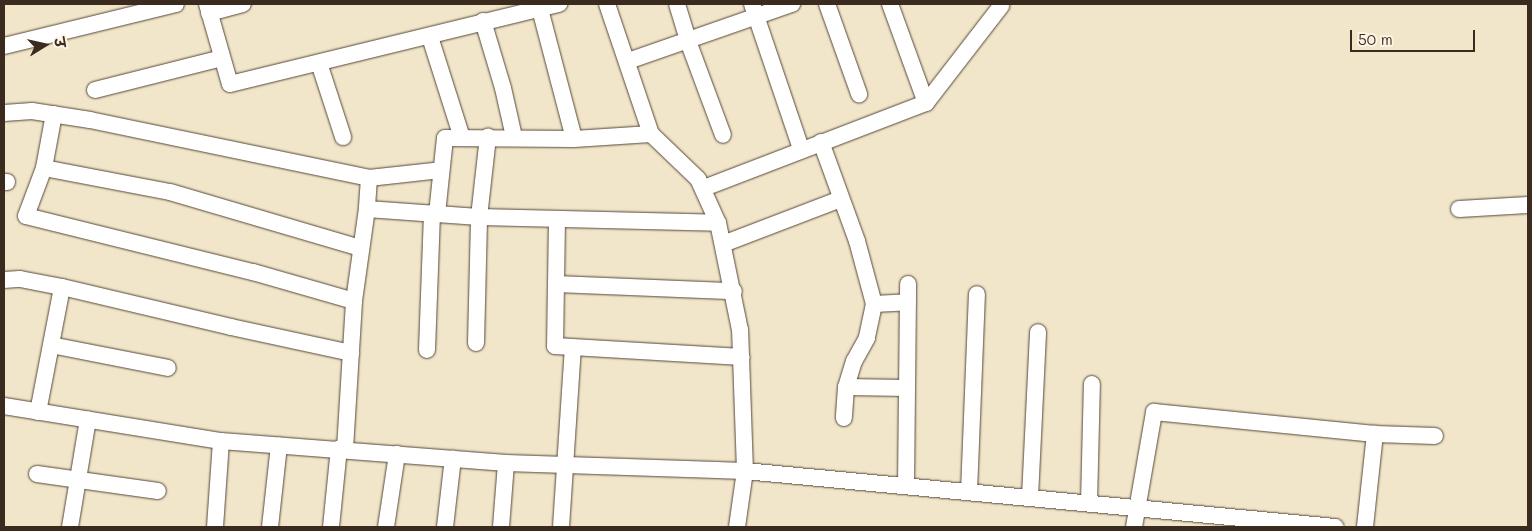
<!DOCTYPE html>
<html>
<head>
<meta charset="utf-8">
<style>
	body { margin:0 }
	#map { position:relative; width:1532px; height:531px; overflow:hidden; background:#f1e6ca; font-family:Mali,"Playpen Sans Deva",sans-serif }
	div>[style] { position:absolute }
	.roads { filter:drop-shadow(0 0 1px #564638) drop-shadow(0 0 1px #564638) }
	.street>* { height:16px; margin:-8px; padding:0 8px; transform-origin:8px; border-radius:8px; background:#fff }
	span { translate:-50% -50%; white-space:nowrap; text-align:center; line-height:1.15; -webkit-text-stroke:4px #fcf5e5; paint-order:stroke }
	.frame { position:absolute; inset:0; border:5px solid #3b2a1e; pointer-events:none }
	.north { position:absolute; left:20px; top:20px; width:50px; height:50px; -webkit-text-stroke:4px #fcf5e5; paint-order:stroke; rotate:80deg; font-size:14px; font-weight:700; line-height:20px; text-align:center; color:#3b2a1e }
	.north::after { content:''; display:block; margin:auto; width:18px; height:22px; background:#3b2a1e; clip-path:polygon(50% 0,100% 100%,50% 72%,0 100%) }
	.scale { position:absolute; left:1350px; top:30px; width:125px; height:22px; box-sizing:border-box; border:2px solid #3b2a1e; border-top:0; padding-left:6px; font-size:15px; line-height:18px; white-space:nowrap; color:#3b2a1e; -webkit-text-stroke:4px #fcf5e5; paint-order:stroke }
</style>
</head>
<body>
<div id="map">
	<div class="roads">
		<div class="street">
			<div style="left:207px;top:4px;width:83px;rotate:74deg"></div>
			<div style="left:230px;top:84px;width:339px;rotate:-13.7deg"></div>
			<div style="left:677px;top:4px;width:39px;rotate:73deg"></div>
			<div style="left:688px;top:41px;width:100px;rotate:69.6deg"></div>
			<div style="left:752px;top:4px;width:153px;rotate:71.3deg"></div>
			<div style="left:827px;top:4px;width:96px;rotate:70.4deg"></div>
			<div style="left:890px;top:4px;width:105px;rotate:70deg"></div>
			<div style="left:540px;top:9px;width:134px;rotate:75.3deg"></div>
			<div style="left:209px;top:13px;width:35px;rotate:-15deg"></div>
			<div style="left:483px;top:21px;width:70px;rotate:73.4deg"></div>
			<div style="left:503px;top:88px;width:50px;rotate:77.3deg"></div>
			<div style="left:430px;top:37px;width:106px;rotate:72.4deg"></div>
			<div style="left:4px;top:46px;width:177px;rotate:-13.7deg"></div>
			<div style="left:628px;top:61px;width:174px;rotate:-19.2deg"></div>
			<div style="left:319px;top:63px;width:78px;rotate:72deg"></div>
			<div style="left:95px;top:90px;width:131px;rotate:-14.1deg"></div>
			<div style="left:4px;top:113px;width:28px;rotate:-4deg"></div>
			<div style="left:32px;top:111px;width:59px;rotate:8.8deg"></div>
			<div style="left:90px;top:120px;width:285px;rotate:11.7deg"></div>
			<div style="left:369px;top:178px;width:31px;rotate:94deg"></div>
			<div style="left:367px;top:209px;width:112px;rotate:4.1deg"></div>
			<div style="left:479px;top:217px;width:239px;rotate:1.4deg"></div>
			<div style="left:54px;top:114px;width:55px;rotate:100.5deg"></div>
			<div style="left:44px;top:168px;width:128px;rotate:10.8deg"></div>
			<div style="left:170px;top:192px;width:198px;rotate:16.4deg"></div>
			<div style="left:821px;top:142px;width:105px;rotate:70deg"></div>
			<div style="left:857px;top:241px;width:65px;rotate:74.9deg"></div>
			<div style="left:874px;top:304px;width:35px;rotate:102deg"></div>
			<div style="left:867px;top:338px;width:26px;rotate:119deg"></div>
			<div style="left:854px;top:361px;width:27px;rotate:107deg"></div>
			<div style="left:846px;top:387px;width:31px;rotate:94deg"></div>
			<div style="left:44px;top:168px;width:51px;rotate:110.6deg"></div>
			<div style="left:26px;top:216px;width:234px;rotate:13.9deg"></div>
			<div style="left:253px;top:272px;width:105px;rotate:16deg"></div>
			<div style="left:369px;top:178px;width:72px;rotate:-6.3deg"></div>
			<div style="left:4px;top:182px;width:3px"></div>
			<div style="left:704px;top:188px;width:238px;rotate:-21deg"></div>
			<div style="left:926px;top:103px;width:123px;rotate:-52.3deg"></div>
			<div style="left:1459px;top:209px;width:69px;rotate:-3.3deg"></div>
			<div style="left:437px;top:214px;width:76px;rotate:-84deg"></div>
			<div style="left:445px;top:138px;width:129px;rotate:0.4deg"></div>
			<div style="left:574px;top:139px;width:77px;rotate:-3.7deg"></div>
			<div style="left:557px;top:220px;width:126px;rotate:90.9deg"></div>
			<div style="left:555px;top:346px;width:187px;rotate:3.4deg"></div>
			<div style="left:723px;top:244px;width:126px;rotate:-20.9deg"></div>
			<div style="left:4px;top:280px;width:16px;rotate:-4deg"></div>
			<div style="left:20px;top:279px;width:43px;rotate:10.8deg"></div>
			<div style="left:62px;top:287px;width:174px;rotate:13.3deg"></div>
			<div style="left:231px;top:327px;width:123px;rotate:12.2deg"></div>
			<div style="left:556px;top:284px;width:178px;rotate:2.3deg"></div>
			<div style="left:874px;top:304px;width:34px;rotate:-3deg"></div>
			<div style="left:476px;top:343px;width:126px;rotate:-88.6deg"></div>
			<div style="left:479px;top:217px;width:81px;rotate:-83.6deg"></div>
			<div style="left:51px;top:345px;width:119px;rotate:11.1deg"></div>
			<div style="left:427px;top:350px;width:137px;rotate:-87.9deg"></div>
			<div style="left:846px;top:387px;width:61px;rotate:0.9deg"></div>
			<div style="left:4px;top:406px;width:220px;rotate:9.2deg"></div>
			<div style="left:221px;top:441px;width:286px;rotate:4.4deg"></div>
			<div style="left:506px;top:463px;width:239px;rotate:1.9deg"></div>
			<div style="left:745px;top:471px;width:141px;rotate:-92deg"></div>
			<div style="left:740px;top:330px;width:109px;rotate:-101.6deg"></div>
			<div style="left:718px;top:223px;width:48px;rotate:-114.4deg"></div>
			<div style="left:698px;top:179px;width:65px;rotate:-136.2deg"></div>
			<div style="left:651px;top:134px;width:137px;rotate:-108.7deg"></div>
			<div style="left:38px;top:412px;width:127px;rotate:-79.1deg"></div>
			<div style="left:345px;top:449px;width:148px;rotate:-86.5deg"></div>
			<div style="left:354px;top:301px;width:93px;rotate:-82deg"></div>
			<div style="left:37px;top:474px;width:122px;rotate:8deg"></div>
			<div style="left:906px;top:486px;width:202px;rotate:-89.4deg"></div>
			<div style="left:969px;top:492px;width:198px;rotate:-87.7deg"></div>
			<div style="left:1030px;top:497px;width:165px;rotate:-87.2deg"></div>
			<div style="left:1089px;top:503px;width:119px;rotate:-88.6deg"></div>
			<div style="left:70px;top:527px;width:109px;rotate:-80.5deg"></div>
			<div style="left:215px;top:527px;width:86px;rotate:-86deg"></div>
			<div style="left:270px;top:527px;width:82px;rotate:-83.7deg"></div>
			<div style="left:331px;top:527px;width:79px;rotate:-84.2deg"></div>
			<div style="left:386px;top:527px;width:74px;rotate:-81.4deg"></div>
			<div style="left:445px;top:527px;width:69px;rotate:-83.4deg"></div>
			<div style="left:501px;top:527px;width:64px;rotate:-85.5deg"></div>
			<div style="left:561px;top:527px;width:180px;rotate:-86.2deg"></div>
			<div style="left:737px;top:527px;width:57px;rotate:-81.9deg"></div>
			<div style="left:745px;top:471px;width:593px;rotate:5.42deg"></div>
			<div style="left:1134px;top:527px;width:117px;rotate:-80.1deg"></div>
			<div style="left:1154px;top:412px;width:222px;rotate:5.7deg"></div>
			<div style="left:1375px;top:434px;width:60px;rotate:1.9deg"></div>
			<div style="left:1365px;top:527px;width:94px;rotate:-83.9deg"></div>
		</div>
	</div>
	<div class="frame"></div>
	<div class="north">उ</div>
	<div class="scale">50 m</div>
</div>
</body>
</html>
